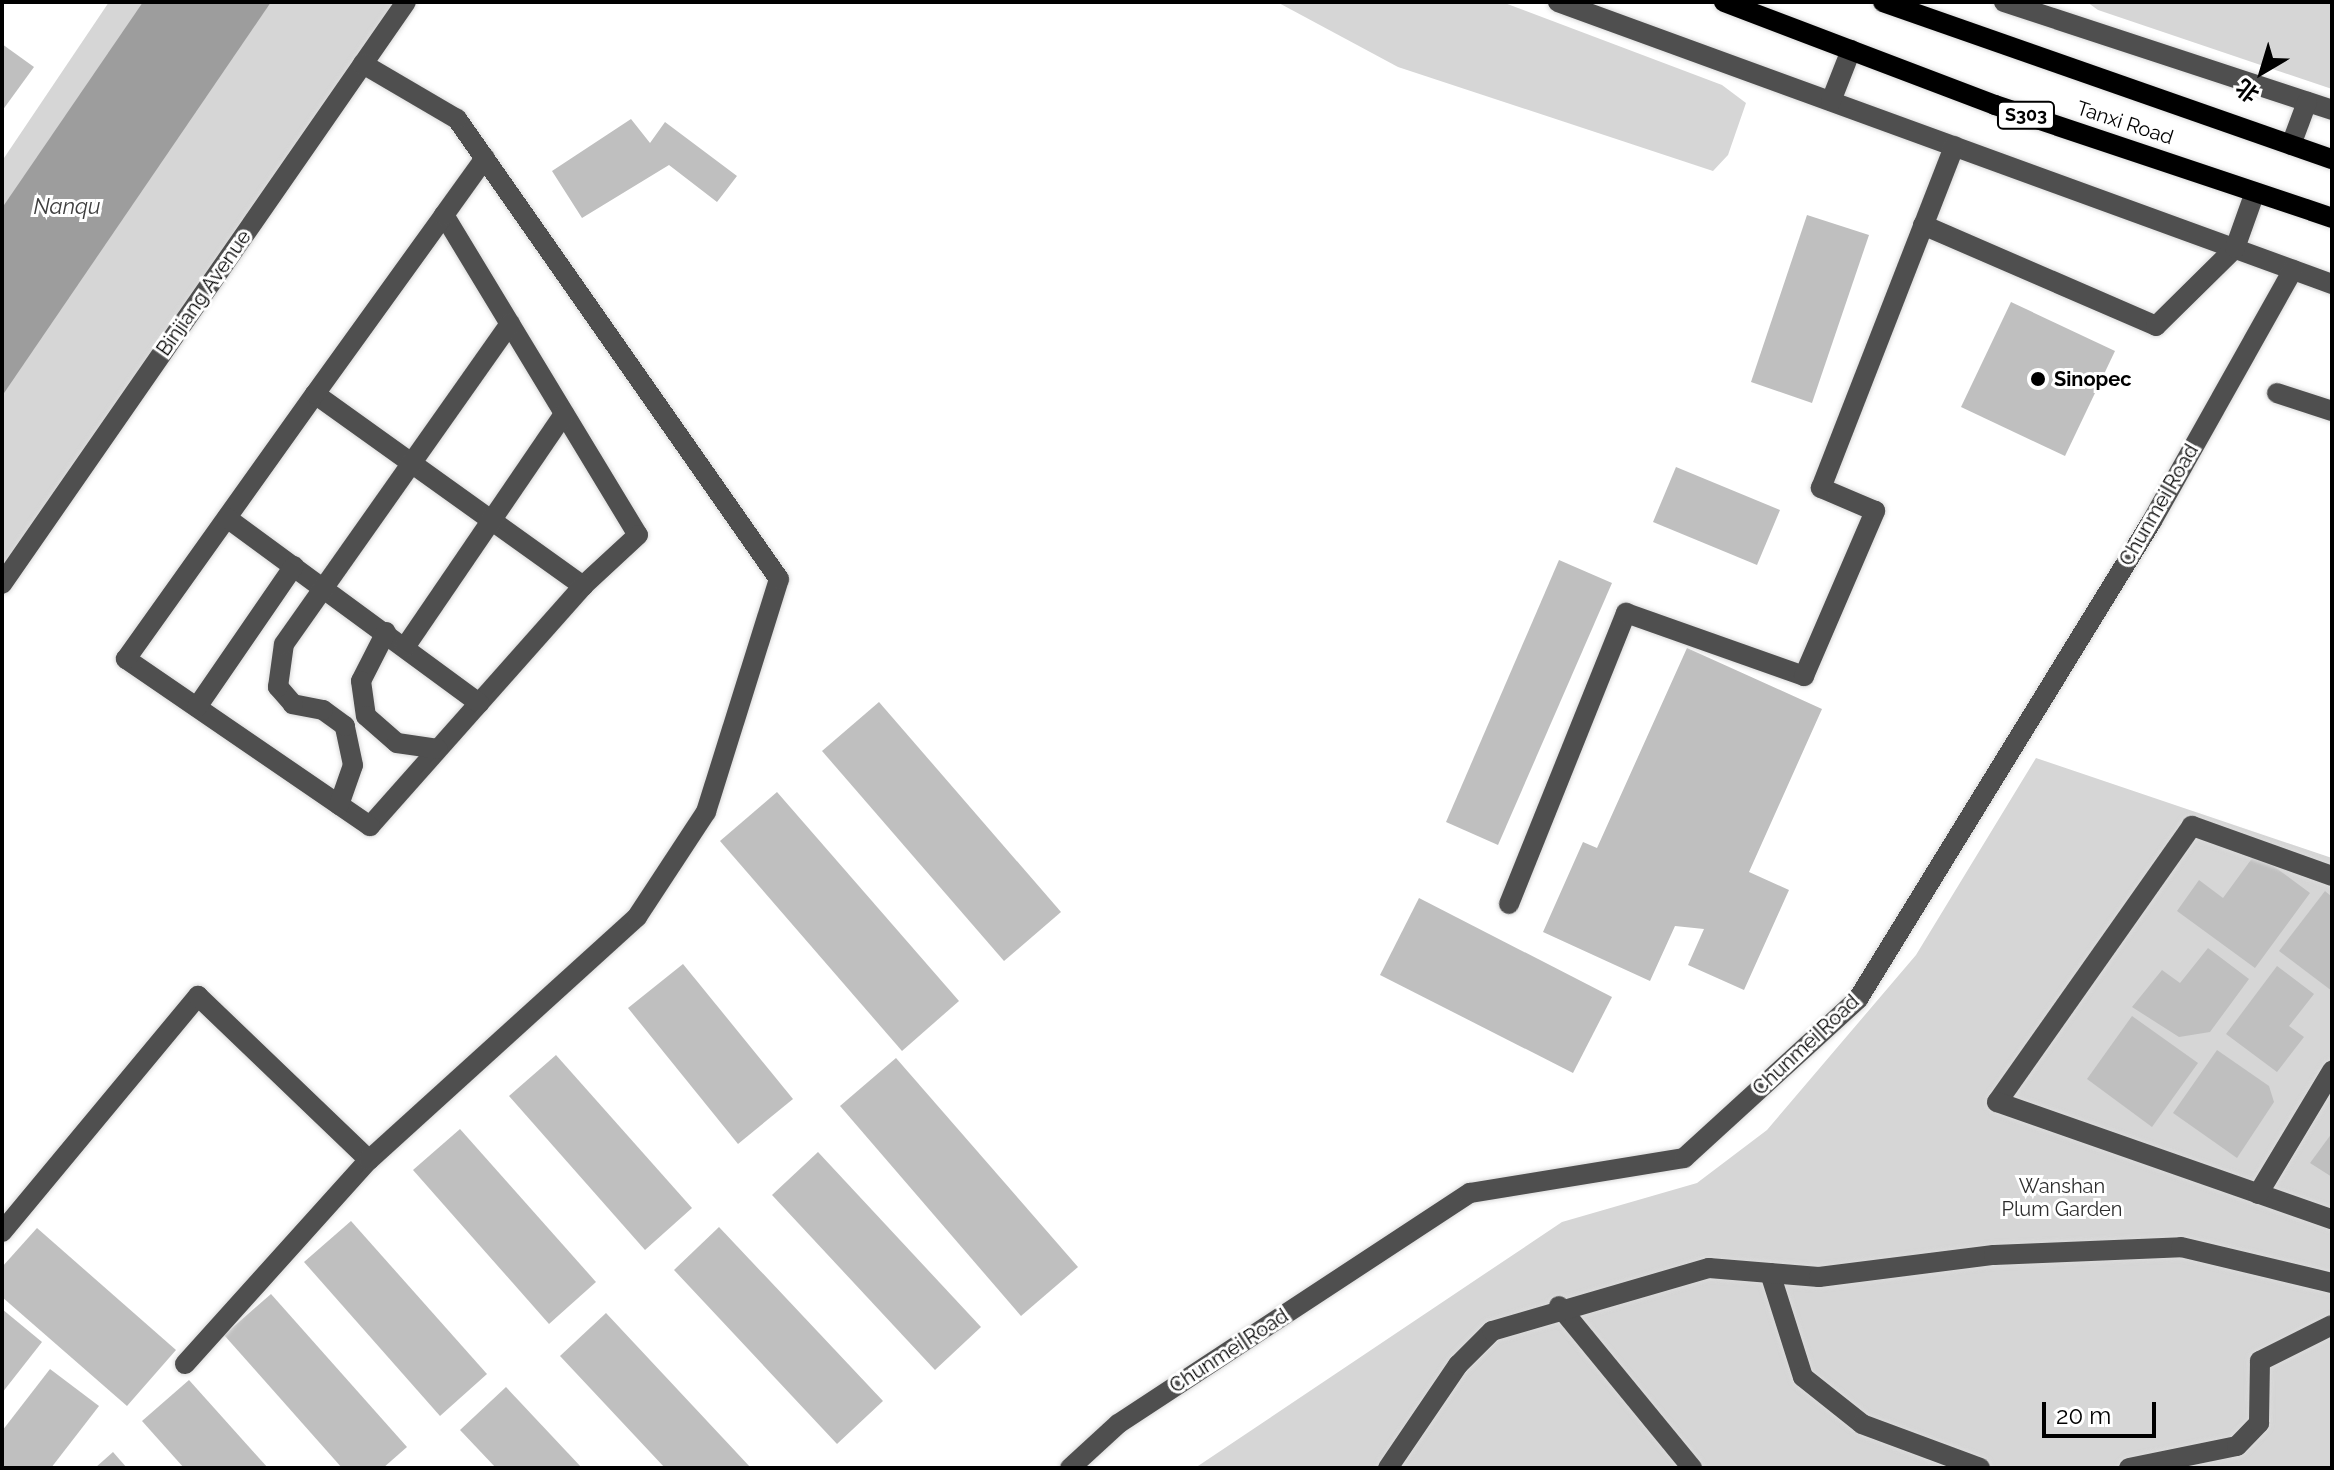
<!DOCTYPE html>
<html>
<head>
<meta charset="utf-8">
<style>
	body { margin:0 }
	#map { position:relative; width:2334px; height:1470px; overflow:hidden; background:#fff; font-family:Raleway,"Noto Sans SC",sans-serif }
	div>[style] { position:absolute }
	.green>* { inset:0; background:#d6d6d6 }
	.water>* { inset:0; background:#9d9d9d }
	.building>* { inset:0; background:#bfbfbf }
	.roads { filter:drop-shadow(0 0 2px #dbdbdb) drop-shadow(0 0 2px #dbdbdb) }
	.minor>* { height:20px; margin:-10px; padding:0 10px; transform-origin:10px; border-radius:10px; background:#4f4f4f }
	.major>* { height:20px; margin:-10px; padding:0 10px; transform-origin:10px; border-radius:10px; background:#000 }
	.dots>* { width:22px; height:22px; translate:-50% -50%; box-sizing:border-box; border:4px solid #fff; border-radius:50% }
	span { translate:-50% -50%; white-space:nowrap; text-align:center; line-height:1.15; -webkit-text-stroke:6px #fff; paint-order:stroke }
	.shield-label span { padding:2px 6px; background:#fff; border:2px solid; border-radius:6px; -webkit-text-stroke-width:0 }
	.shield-label { font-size:18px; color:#000; font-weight:700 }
	.street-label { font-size:20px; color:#000 }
	.poi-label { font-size:20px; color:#000; font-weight:700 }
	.left { translate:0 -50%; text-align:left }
	.park-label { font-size:20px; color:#2d2d2d }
	.water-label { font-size:22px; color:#3e3e3e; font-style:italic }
	.frame { position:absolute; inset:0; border:4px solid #000; pointer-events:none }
	.north { position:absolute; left:2222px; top:32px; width:80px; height:80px; -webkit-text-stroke:6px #fff; paint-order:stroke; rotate:218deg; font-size:22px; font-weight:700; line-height:32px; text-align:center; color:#000 }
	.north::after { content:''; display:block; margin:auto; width:28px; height:36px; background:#000; clip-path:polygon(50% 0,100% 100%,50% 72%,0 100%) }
	.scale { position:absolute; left:2042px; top:1402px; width:114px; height:36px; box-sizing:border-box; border:4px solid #000; border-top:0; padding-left:10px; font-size:24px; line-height:28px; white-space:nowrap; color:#000; -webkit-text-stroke:6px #fff; paint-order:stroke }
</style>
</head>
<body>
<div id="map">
	<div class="green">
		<div style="clip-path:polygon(109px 2px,406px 2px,2px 584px,2px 161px)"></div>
		<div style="clip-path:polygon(1277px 2px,1502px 2px,1722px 85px,1746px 103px,1728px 155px,1713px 171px,1398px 67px)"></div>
		<div style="clip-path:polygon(2087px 2px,2332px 4px,2332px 89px,2098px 10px)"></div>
		<div style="clip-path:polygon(2036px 758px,2332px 858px,2332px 1468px,1195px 1468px,1562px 1222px,1697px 1183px,1767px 1130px,1916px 955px)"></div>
	</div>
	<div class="water">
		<div style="clip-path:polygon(143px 2px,271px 2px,2px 396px,2px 208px)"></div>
	</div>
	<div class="building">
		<div style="clip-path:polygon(2px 44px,34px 67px,2px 111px)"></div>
		<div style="clip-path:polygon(631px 119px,650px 143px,665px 122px,737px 176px,717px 202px,669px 165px,582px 218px,552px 171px)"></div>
		<div style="clip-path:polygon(1807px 215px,1869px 235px,1812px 403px,1751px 382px)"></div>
		<div style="clip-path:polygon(2011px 302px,2115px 351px,2065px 456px,1961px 407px)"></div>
		<div style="clip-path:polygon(1676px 467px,1780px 510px,1757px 565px,1653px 522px)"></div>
		<div style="clip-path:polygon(1559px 560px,1612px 583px,1498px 845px,1446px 822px)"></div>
		<div style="clip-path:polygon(1687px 648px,1822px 709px,1749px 872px,1789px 890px,1744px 990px,1688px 965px,1704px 929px,1675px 926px,1650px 981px,1543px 932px,1583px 842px,1597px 848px)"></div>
		<div style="clip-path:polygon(879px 702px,1061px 912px,1004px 961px,822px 751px)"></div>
		<div style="clip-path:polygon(777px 792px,959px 1001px,902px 1051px,720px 841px)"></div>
		<div style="clip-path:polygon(2256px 853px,2310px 893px,2255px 968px,2177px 911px,2199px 880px,2223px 898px)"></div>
		<div style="clip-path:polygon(2325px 891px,2332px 897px,2332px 991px,2279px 951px)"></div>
		<div style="clip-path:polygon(1419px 898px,1612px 997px,1573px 1073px,1380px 975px)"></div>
		<div style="clip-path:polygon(2208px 948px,2249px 979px,2210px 1032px,2179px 1037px,2132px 1007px,2162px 970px,2180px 983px)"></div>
		<div style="clip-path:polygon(683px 964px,793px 1099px,738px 1144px,628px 1008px)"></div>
		<div style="clip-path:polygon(2277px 966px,2314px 994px,2289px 1026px,2304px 1037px,2277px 1072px,2226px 1034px)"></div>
		<div style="clip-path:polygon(2132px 1016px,2198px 1063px,2152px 1127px,2087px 1079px)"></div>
		<div style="clip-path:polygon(2217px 1050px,2269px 1086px,2274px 1102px,2237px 1158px,2173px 1113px)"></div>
		<div style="clip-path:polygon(556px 1055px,692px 1208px,645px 1250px,509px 1096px)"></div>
		<div style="clip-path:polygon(896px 1058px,1078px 1267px,1021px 1316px,840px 1106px)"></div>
		<div style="clip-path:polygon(460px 1129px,596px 1282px,549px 1324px,413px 1170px)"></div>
		<div style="clip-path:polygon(2332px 1133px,2332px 1177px,2310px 1163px)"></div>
		<div style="clip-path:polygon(818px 1152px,981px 1327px,935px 1370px,772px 1195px)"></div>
		<div style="clip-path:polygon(351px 1221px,487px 1374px,440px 1416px,304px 1262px)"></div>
		<div style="clip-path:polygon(719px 1227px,883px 1401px,837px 1444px,674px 1270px)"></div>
		<div style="clip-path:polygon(37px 1228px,176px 1350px,127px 1406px,2px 1297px,2px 1267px)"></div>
		<div style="clip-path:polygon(271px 1294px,407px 1447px,383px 1468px,342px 1468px,224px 1335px)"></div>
		<div style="clip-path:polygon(2px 1309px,42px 1342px,2px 1393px)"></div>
		<div style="clip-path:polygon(606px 1313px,751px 1468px,665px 1468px,560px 1356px)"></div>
		<div style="clip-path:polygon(50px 1369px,99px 1406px,51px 1468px,2px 1468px,2px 1431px)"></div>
		<div style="clip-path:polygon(189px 1380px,268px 1468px,184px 1468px,142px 1421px)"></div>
		<div style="clip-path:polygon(506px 1387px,582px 1468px,496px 1468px,460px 1430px)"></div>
		<div style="clip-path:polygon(113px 1452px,127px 1468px,95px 1468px)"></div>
	</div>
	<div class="roads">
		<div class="minor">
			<div style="left:1558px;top:2px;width:824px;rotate:20.02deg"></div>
			<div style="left:2004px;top:2px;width:345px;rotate:18.2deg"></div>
			<div style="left:1831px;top:101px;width:55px;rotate:-68.6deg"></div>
			<div style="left:2291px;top:145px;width:46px;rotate:-69.6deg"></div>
			<div style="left:444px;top:215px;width:374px;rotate:58.8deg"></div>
			<div style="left:638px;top:535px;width:75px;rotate:137.2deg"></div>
			<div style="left:1923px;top:225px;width:254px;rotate:23.4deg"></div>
			<div style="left:2156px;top:326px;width:111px;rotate:-44.6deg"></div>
			<div style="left:2235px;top:248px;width:59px;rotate:-70.3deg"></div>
			<div style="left:2277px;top:393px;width:58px;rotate:18.1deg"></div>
			<div style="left:315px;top:394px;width:330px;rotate:35.6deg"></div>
			<div style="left:583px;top:586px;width:321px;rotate:131.6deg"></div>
			<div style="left:370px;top:826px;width:296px;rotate:-145.6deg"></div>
			<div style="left:126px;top:659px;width:325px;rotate:-54.5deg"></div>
			<div style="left:315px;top:394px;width:221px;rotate:-54.2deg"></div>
			<div style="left:444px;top:215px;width:70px;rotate:-54.3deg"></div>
			<div style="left:227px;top:518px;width:313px;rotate:36.3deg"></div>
			<div style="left:2px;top:584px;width:708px;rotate:-55.23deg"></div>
			<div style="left:386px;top:632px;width:55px;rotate:117deg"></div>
			<div style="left:361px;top:681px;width:35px;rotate:82deg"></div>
			<div style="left:366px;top:716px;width:41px;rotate:41.1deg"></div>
			<div style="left:397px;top:743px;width:41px;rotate:8.3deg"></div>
			<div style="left:405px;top:647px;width:282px;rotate:-55.7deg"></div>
			<div style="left:197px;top:707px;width:171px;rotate:-55.5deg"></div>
			<div style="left:339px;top:805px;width:42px;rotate:-70.7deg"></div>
			<div style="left:353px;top:765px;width:40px;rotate:-102deg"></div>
			<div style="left:345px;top:726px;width:27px;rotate:-144deg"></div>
			<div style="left:323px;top:710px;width:31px;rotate:-169deg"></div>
			<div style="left:293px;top:704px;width:23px;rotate:-131deg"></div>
			<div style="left:278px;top:687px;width:43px;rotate:-82.1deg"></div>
			<div style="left:284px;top:644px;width:392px;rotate:-54.8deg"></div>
			<div style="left:2332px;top:876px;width:149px;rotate:-160.3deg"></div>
			<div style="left:2192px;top:826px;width:338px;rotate:125.2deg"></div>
			<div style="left:1997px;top:1102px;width:355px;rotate:19.3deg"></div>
			<div style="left:1509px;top:904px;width:314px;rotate:-68.1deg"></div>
			<div style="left:1626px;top:613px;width:189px;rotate:19.5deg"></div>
			<div style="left:1804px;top:676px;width:180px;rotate:-66.7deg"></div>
			<div style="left:1875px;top:511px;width:59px;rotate:-156.9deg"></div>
			<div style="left:1821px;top:488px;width:367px;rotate:-68.7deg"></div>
			<div style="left:2258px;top:1194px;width:144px;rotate:-59deg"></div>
			<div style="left:2px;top:1232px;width:307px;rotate:-50.3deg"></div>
			<div style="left:198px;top:996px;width:237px;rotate:43.8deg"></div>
			<div style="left:1770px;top:1273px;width:109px;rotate:72.4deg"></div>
			<div style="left:1803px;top:1377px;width:75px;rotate:38.5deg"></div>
			<div style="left:1862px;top:1424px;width:126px;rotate:20.4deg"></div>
			<div style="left:1559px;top:1306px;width:210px;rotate:50.6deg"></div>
			<div style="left:185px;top:1364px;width:275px;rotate:-48deg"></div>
			<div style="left:369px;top:1160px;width:362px;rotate:-42.2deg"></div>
			<div style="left:637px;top:917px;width:126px;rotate:-56.7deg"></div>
			<div style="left:706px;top:812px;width:244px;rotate:-72.6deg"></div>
			<div style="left:779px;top:579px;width:562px;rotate:-124.99deg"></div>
			<div style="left:457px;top:119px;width:109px;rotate:-149.7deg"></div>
			<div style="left:1070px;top:1468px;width:65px;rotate:-42.5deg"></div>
			<div style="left:1118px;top:1424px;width:421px;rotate:-33.3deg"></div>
			<div style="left:1470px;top:1193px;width:217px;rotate:-9.3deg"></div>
			<div style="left:1684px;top:1158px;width:236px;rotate:-42.4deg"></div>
			<div style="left:1858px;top:999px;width:561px;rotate:-58.41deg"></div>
			<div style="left:2152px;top:521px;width:288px;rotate:-60.7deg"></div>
			<div style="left:1388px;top:1468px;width:125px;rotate:-55.8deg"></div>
			<div style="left:1458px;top:1365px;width:48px;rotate:-45deg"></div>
			<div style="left:1492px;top:1331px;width:226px;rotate:-16.2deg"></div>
			<div style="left:1709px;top:1268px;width:110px;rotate:4.7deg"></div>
			<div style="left:1819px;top:1277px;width:176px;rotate:-7.2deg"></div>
			<div style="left:1994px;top:1255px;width:187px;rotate:-2.4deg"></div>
			<div style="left:2181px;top:1247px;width:155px;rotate:13.4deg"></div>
			<div style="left:2129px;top:1468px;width:110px;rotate:-11.5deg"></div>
			<div style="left:2237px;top:1446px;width:32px;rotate:-46deg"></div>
			<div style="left:2259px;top:1423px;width:62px;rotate:-89.1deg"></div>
			<div style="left:2260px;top:1361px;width:80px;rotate:-26.6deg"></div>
		</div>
		<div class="major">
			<div style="left:1724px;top:2px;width:290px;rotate:20.8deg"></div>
			<div style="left:1995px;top:105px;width:355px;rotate:18.5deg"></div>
			<div style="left:1883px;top:2px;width:476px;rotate:19.3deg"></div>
		</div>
	</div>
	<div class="dots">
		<div style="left:2038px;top:379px;background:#000"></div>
	</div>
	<div class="shield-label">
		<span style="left:2026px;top:115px">S303</span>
	</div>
	<div class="street-label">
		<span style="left:2125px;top:123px;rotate:18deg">Tanxi Road</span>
		<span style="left:204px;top:293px;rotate:-55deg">Binjiang Avenue</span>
		<span style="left:2159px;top:505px;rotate:-60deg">Chunmei Road</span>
		<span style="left:1806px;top:1045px;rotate:-43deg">Chunmei Road</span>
		<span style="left:1229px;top:1351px;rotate:-33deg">Chunmei Road</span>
	</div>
	<div class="poi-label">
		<span class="left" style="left:2054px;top:379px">Sinopec</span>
	</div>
	<div class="park-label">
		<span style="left:2062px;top:1198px">Wanshan<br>Plum Garden</span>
	</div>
	<div class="water-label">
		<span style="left:67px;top:207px">Nanqu</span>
	</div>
	<div class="frame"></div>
	<div class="north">北</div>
	<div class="scale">20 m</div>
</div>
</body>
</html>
